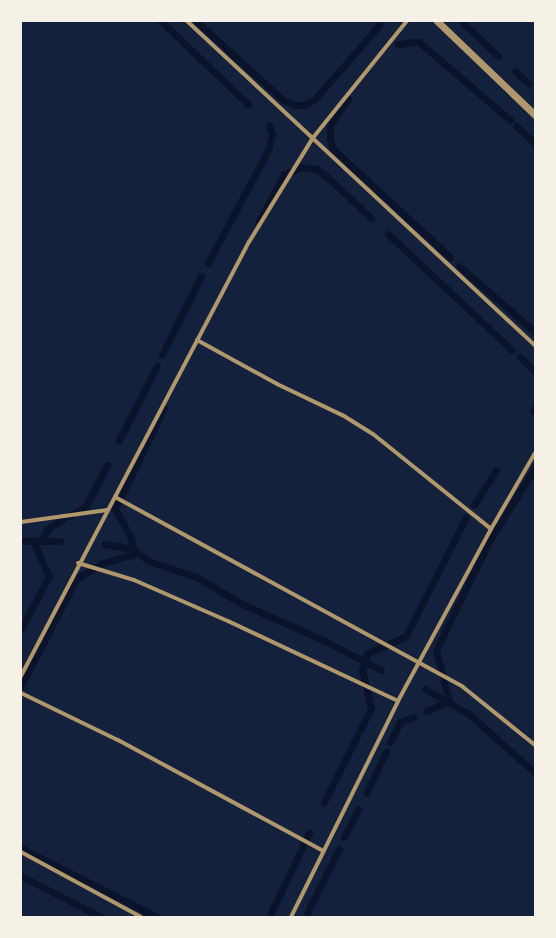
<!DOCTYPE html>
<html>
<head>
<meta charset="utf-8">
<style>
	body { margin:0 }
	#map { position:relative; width:556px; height:938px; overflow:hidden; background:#14213d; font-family:"Roboto Condensed",sans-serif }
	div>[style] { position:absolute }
	.stream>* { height:7px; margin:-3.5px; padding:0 3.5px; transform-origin:3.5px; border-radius:3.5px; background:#0b132b }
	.minor>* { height:4px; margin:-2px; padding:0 2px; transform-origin:2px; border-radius:2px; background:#b1986c }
	.tertiary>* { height:7px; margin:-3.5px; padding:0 3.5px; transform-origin:3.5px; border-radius:3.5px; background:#b1986c }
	span { translate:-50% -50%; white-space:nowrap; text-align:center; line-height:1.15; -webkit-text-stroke:3px #f6f1e7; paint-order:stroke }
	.frame { position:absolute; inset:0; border:22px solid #f6f1e7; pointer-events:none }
</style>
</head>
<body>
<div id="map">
	<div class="stream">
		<div style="left:161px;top:21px;width:120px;rotate:43.7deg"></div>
		<div style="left:196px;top:21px;width:118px;rotate:42.2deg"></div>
		<div style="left:283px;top:100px;width:13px;rotate:23deg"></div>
		<div style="left:295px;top:105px;width:9px"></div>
		<div style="left:304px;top:105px;width:13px;rotate:-29deg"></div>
		<div style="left:315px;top:99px;width:98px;rotate:-49.1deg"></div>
		<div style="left:379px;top:25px;width:4px;rotate:-90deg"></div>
		<div style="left:461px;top:21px;width:51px;rotate:43.4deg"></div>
		<div style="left:419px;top:42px;width:120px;rotate:40.6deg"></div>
		<div style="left:398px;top:44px;width:17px;rotate:-7deg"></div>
		<div style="left:515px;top:71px;width:18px;rotate:43deg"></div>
		<div style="left:348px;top:99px;width:32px;rotate:125deg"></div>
		<div style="left:330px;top:125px;width:14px;rotate:90deg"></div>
		<div style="left:330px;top:139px;width:10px;rotate:73deg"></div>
		<div style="left:333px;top:149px;width:159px;rotate:42.7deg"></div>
		<div style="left:516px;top:126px;width:26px;rotate:43deg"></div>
		<div style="left:259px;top:221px;width:53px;rotate:-62deg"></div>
		<div style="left:284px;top:174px;width:18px;rotate:-22deg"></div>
		<div style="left:301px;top:167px;width:15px;rotate:8deg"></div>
		<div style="left:316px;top:169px;width:12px;rotate:35deg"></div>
		<div style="left:326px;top:176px;width:62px;rotate:43deg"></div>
		<div style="left:388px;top:234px;width:170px;rotate:43.1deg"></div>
		<div style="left:208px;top:263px;width:128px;rotate:-62deg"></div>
		<div style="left:268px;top:150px;width:16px;rotate:-75deg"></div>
		<div style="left:272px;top:135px;width:10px;rotate:-107deg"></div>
		<div style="left:459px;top:266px;width:101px;rotate:41deg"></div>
		<div style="left:162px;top:355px;width:88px;rotate:-63.7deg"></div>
		<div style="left:520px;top:357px;width:21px;rotate:45deg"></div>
		<div style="left:533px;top:411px;width:4px;rotate:-56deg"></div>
		<div style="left:119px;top:440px;width:83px;rotate:-62.8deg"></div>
		<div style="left:474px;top:505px;width:41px;rotate:-57.8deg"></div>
		<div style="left:69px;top:516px;width:20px;rotate:-30deg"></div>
		<div style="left:86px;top:506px;width:46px;rotate:-62.9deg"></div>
		<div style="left:33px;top:540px;width:23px;rotate:67deg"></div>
		<div style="left:41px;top:540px;width:13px;rotate:-58deg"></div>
		<div style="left:48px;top:529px;width:18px;rotate:-34deg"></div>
		<div style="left:21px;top:541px;width:39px"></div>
		<div style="left:105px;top:544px;width:27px;rotate:10deg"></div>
		<div style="left:132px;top:549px;width:21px;rotate:35deg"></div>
		<div style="left:149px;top:561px;width:51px;rotate:18.4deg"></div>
		<div style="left:197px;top:577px;width:52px;rotate:31deg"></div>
		<div style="left:242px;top:604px;width:91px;rotate:24deg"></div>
		<div style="left:325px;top:641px;width:63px;rotate:27.4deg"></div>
		<div style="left:134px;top:550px;width:15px;rotate:-106deg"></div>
		<div style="left:130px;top:536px;width:31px;rotate:-119deg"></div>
		<div style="left:115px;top:509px;width:112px;rotate:-64.1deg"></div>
		<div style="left:21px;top:629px;width:60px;rotate:-62.2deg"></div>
		<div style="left:49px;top:576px;width:11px;rotate:-117deg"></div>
		<div style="left:34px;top:661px;width:92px;rotate:-62.9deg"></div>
		<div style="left:76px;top:579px;width:31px;rotate:-31deg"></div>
		<div style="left:103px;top:563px;width:35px;rotate:-16deg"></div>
		<div style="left:21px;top:686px;width:25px;rotate:-63deg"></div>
		<div style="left:425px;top:689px;width:51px;rotate:29.6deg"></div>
		<div style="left:469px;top:714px;width:89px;rotate:41.8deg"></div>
		<div style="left:426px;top:711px;width:25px;rotate:-23deg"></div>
		<div style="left:449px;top:701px;width:53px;rotate:-104.3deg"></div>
		<div style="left:436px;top:650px;width:123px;rotate:-63.9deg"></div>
		<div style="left:490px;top:540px;width:86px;rotate:-58.3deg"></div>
		<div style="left:360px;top:730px;width:25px;rotate:-63deg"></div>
		<div style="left:371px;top:708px;width:39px;rotate:-103deg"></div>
		<div style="left:362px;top:670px;width:17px;rotate:-73deg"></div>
		<div style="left:367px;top:654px;width:43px;rotate:-24.8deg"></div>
		<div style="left:406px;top:636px;width:133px;rotate:-63.2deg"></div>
		<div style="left:390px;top:742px;width:22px;rotate:-63deg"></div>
		<div style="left:400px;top:722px;width:14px;rotate:-21deg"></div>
		<div style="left:366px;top:793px;width:46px;rotate:-64deg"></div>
		<div style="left:324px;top:802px;width:74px;rotate:-63.4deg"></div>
		<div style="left:344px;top:837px;width:31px;rotate:-63deg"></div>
		<div style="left:21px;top:848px;width:153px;rotate:26.9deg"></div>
		<div style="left:21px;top:876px;width:90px;rotate:27.1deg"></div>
		<div style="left:269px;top:917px;width:93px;rotate:-64.5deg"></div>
		<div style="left:305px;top:917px;width:76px;rotate:-63.4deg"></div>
	</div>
	<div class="minor">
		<div style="left:187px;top:21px;width:476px;rotate:43deg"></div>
		<div style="left:197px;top:340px;width:91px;rotate:28.8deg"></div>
		<div style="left:277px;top:384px;width:74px;rotate:25.5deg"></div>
		<div style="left:344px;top:416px;width:34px;rotate:32deg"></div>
		<div style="left:373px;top:434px;width:151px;rotate:38.8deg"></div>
		<div style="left:115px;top:497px;width:396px;rotate:28.6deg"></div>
		<div style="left:463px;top:687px;width:92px;rotate:38.9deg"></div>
		<div style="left:21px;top:522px;width:87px;rotate:-7.9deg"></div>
		<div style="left:78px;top:563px;width:59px;rotate:16.9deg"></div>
		<div style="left:134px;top:580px;width:103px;rotate:23.6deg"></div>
		<div style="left:228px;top:621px;width:188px;rotate:25.2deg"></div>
		<div style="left:21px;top:676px;width:490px;rotate:-62.3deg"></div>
		<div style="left:249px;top:242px;width:121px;rotate:-58.5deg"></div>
		<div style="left:312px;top:139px;width:151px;rotate:-51.2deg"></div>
		<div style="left:21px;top:693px;width:108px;rotate:25.9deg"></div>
		<div style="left:118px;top:740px;width:233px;rotate:28.4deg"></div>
		<div style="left:21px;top:852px;width:136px;rotate:28.4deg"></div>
		<div style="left:291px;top:917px;width:241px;rotate:-63.6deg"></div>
		<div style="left:398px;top:701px;width:196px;rotate:-61.6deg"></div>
		<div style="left:491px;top:529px;width:88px;rotate:-59.9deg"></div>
	</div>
	<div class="tertiary">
		<div style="left:437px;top:21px;width:136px;rotate:43.8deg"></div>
	</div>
	<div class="frame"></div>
</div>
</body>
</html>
